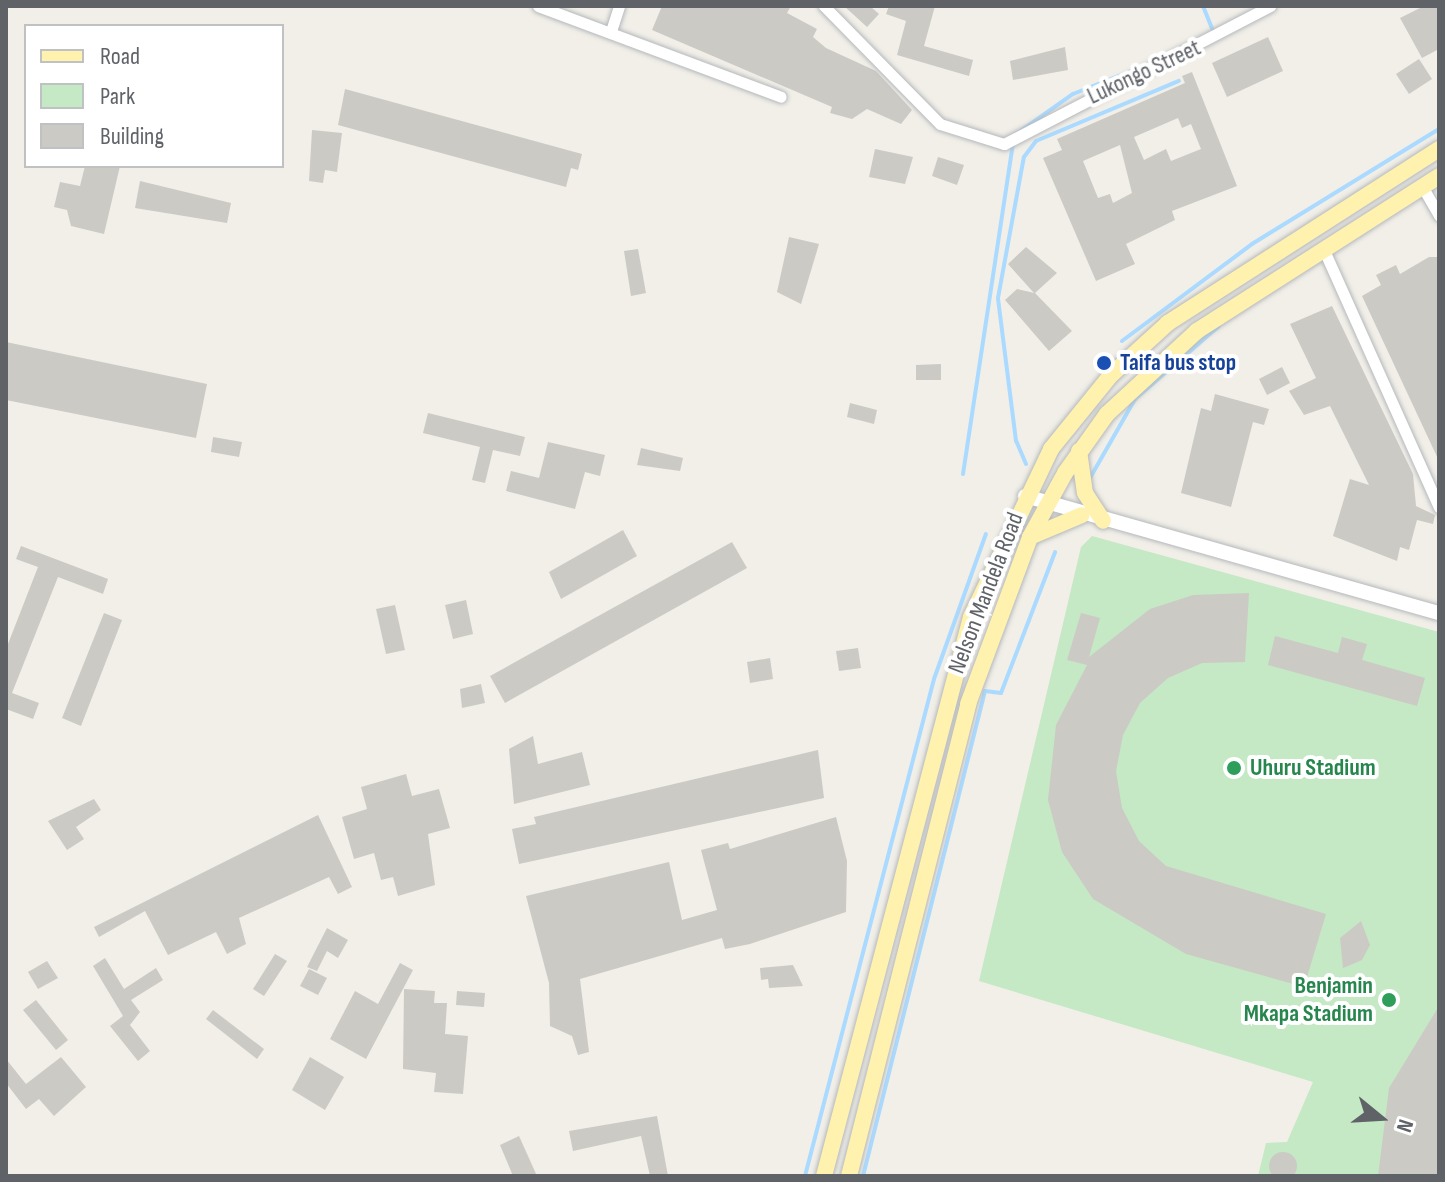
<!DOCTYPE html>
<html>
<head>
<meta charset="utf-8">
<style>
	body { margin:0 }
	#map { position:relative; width:1445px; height:1182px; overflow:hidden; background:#f1efe8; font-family:"Sofia Sans Condensed",sans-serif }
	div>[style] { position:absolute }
	.green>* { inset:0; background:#c5e8c5 }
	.stream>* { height:4px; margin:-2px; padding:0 2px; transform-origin:2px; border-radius:2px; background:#aadaff }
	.building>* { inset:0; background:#cccac5 }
	.round { border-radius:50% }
	.roads { filter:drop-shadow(0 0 2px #b5b8bc) drop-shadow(0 0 2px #b5b8bc) }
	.minor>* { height:11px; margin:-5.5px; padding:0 5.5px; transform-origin:5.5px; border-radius:5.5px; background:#fff }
	.tertiary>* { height:14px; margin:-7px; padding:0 7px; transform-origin:7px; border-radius:7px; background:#fff }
	.primary>* { height:16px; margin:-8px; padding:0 8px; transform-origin:8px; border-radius:8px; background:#fff2af }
	.dots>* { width:22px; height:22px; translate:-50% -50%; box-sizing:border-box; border:4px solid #fff; border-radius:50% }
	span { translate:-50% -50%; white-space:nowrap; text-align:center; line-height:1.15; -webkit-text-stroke:8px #fff; paint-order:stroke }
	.street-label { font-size:24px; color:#5f6368 }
	.transit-label { font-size:24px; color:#164399; font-weight:700 }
	.left { translate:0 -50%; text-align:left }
	.leisure-label { font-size:24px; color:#27864d; font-weight:700 }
	.right { translate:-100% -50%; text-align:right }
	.frame { position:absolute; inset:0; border:8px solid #5f6368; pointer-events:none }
	.legend { position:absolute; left:24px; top:24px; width:260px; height:144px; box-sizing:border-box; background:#fff; border:2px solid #bfc1c3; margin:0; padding:10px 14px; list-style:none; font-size:24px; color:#5f6368 }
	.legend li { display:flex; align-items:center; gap:16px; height:40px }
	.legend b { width:40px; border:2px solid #bfc1c3 }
	.north { position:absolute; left:1341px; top:1078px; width:80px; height:80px; -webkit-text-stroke:6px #fff; paint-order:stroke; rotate:108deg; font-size:22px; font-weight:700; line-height:32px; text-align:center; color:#5f6368 }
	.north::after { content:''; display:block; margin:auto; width:28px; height:36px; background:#5f6368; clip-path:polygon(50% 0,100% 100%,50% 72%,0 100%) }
</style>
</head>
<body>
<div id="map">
	<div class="green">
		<div style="clip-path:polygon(1092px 536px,1439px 632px,1439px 1176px,1258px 1176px,1266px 1143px,1287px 1142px,1313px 1082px,979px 981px,1081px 547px)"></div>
	</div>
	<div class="stream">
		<div style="left:1203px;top:6px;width:29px;rotate:68deg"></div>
		<div style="left:1015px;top:135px;width:71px;rotate:-35.3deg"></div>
		<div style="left:1073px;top:94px;width:71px;rotate:-21.5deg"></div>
		<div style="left:1122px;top:341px;width:162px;rotate:-36.7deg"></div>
		<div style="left:1252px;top:244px;width:220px;rotate:-31.6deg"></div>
		<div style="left:1026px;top:464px;width:25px;rotate:-113deg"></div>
		<div style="left:1016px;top:441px;width:144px;rotate:-97.2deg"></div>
		<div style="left:998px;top:298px;width:143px;rotate:-79.6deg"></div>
		<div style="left:1024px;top:157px;width:20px;rotate:-53deg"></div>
		<div style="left:1036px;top:141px;width:155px;rotate:-22.8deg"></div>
		<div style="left:963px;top:474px;width:335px;rotate:-81.4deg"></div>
		<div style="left:1090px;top:478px;width:91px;rotate:-60.3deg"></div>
		<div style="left:1135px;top:399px;width:111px;rotate:-41deg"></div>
		<div style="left:805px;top:1176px;width:513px;rotate:-75.45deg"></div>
		<div style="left:934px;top:679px;width:154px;rotate:-70.3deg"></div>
		<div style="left:863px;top:1176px;width:500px;rotate:-75.88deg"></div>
		<div style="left:985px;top:691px;width:16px;rotate:7deg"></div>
		<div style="left:1001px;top:693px;width:151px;rotate:-69deg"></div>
	</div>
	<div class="building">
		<div style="clip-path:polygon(662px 6px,791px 6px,787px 13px,817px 29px,813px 37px,826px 48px,876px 71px,912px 110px,901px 124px,867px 109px,852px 119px,830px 113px,832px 107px,652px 30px)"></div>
		<div style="clip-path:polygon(844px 6px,870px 6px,879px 14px,867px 27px)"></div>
		<div style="clip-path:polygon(889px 6px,935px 6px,924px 46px,973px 60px,969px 76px,897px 55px,906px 21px,886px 14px)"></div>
		<div style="clip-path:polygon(1424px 6px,1439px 6px,1439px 49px,1422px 58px,1400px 18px)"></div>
		<div style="clip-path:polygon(1268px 37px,1283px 71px,1227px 97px,1212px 63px)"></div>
		<div style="clip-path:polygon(1065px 47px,1068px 70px,1013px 80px,1010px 61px)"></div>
		<div style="clip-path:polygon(1419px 59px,1432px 79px,1409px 94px,1396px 74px)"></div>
		<div style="clip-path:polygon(evenodd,1192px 72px,1237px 186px,1172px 211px,1175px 220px,1126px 244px,1135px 264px,1096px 281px,1043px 158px,1062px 150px,1057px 139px,1185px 83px,1182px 76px,1192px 72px,1178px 118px,1182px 128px,1191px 124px,1201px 149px,1171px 161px,1166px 149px,1144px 160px,1134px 137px,1178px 118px,1192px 72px,1120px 145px,1132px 193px,1113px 203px,1110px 194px,1098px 198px,1083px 161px,1120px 145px)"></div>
		<div style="clip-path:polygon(345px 89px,582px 154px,578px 170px,571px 168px,566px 187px,338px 125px)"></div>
		<div style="clip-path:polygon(312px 130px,342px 133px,337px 172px,325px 170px,323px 183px,309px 181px)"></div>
		<div style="clip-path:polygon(875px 149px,913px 157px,905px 184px,869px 177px)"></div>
		<div style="clip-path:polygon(938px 157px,964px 165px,957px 185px,932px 176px)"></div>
		<div style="clip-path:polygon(85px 166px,120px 166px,104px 234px,71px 226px,67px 210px,54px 207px,60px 182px,80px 186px)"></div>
		<div style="clip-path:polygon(140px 181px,231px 203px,227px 223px,135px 208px)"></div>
		<div style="clip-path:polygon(789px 237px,819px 244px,801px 304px,777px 292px)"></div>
		<div style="clip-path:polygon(1026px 247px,1057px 273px,1035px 293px,1072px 331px,1049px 351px,1005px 300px,1017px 289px,1034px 293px,1008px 264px)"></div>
		<div style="clip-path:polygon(638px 249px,646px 293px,631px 296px,624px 251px)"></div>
		<div style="clip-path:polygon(1429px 257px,1439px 257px,1439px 461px,1362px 296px,1381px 285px,1376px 275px,1396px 265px,1400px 274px)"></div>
		<div style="clip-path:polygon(1332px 306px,1413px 474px,1416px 506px,1435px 515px,1433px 524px,1417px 520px,1409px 550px,1400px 547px,1397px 561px,1333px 536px,1350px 479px,1369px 485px,1330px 406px,1304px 415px,1289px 391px,1316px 378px,1290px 324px)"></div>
		<div style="clip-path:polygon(6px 342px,207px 384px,196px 438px,6px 400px)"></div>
		<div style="clip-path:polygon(941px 364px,941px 380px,916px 380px,916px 365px)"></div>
		<div style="clip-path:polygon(1282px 367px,1290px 383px,1267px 395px,1259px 379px)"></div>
		<div style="clip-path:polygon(1215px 394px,1269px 409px,1264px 425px,1253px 422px,1231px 507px,1181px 493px,1201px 408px,1211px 411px)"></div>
		<div style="clip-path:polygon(850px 403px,877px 410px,874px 424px,847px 417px)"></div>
		<div style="clip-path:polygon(428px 413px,525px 437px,520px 456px,493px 450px,485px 483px,472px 480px,480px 447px,423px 433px)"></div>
		<div style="clip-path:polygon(213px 437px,242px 442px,239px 457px,211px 452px)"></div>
		<div style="clip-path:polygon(548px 442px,605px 455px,600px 476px,585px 472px,575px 509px,506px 491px,511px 471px,539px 478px)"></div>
		<div style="clip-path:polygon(641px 448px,683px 458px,680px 471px,637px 465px)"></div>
		<div style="clip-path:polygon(623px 530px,637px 556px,561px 599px,549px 572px)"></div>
		<div style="clip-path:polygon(732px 542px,747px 568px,505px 703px,490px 676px)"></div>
		<div style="clip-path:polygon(21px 546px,108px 579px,103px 594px,58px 577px,12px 693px,39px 703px,33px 719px,6px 709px,6px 649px,38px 567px,16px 559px)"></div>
		<div style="clip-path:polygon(1249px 593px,1245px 662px,1202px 663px,1168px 678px,1140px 703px,1123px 735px,1116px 771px,1122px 808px,1139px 841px,1166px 866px,1326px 914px,1304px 987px,1186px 954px,1093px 899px,1062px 852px,1048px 800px,1056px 725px,1087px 665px,1067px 660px,1081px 613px,1100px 618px,1089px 657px,1150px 609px,1193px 595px)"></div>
		<div style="clip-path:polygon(466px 600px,473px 634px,453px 639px,445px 605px)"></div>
		<div style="clip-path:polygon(395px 605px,405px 650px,386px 654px,376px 609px)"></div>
		<div style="clip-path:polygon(104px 613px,122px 620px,81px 726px,62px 718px)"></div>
		<div style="clip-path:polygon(1275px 636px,1338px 653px,1342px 637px,1367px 644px,1362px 660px,1425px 678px,1417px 706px,1268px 665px)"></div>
		<div style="clip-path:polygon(858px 648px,861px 668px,839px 671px,836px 651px)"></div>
		<div style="clip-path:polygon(770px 658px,773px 679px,750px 683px,747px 662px)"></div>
		<div style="clip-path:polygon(481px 684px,485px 703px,462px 708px,460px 689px)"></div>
		<div style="clip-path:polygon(533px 736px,538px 764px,582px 752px,590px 785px,514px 804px,509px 749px)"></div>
		<div style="clip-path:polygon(818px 750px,824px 798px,519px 864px,512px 829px,536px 824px,534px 817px)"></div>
		<div style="clip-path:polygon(406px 774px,412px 796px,439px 789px,450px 828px,428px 834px,435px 885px,398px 896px,393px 877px,381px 880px,374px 853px,354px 859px,342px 817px,367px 809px,361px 787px)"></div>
		<div style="clip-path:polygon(94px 799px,101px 810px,76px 827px,84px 839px,67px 850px,48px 821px)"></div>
		<div style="clip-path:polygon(318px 815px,352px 887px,338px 894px,329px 877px,239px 918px,246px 944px,227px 954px,216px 932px,168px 955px,145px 911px,99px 937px,94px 927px)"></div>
		<div style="clip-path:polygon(836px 817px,847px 861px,846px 912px,750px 944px,725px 949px,722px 938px,580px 979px,589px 1052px,578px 1055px,572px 1036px,550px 1026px,549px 983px,526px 896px,669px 862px,682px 920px,717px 910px,701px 850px,728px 843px,730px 849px)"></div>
		<div style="clip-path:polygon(1361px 921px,1370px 945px,1362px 960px,1343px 968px,1340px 938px)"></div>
		<div style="clip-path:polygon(327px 928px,348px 940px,338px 958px,327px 951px,317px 971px,307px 967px)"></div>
		<div style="clip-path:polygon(275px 954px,287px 961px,264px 996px,253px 989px)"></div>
		<div style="clip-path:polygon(105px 958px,124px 989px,156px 968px,163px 980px,131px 1000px,140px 1012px,130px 1025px,150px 1051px,138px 1061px,110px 1026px,123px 1016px,93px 966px)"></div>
		<div style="clip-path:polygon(47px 961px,58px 978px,38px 989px,28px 972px)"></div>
		<div style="clip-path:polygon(400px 963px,413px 970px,366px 1059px,330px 1039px,355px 991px,378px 1004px)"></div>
		<div style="clip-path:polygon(793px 965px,803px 986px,769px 988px,768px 979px,761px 980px,760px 968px)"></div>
		<div style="clip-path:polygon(309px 969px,327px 978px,318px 995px,300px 986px)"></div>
		<div style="clip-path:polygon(404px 989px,435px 991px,434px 1003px,447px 1003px,445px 1034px,468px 1036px,463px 1094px,434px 1092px,436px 1073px,403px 1069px)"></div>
		<div style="clip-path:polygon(457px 991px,485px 993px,484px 1007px,456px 1005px)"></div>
		<div style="clip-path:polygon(36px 1000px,68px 1040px,56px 1050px,23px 1010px)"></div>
		<div style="clip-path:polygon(1439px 1006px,1439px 1176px,1378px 1176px,1389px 1088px)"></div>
		<div style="clip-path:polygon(213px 1010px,264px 1049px,257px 1059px,206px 1019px)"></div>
		<div style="clip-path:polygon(61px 1057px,86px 1087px,54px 1116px,39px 1099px,26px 1109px,6px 1083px,6px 1059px,26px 1084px)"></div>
		<div style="clip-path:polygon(310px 1057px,344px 1077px,325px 1110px,292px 1090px)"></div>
		<div style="clip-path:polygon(657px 1116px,668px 1176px,650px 1176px,641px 1136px,573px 1151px,569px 1131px)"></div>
		<div style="clip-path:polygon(519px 1136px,537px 1176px,513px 1176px,500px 1145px)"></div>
		<div class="round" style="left:1269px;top:1152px;width:28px;height:28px"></div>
	</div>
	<div class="roads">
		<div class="minor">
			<div style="left:538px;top:6px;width:259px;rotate:20.5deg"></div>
			<div style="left:824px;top:6px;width:165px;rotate:45.5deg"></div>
			<div style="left:940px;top:124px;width:67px;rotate:17.4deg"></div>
			<div style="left:1004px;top:144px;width:300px;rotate:-27.4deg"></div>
			<div style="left:611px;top:31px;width:26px;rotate:-72deg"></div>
			<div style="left:1422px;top:186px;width:34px;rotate:60deg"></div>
			<div style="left:1323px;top:248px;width:284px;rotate:65.9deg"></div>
		</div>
		<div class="tertiary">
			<div style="left:1025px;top:496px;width:430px;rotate:15.8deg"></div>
		</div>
		<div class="primary">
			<div style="left:1079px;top:451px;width:42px;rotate:81.9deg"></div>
			<div style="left:1085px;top:493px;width:33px;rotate:57deg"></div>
			<div style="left:1030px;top:537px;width:56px;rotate:-22.9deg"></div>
			<div style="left:824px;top:1176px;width:578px;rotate:-75.27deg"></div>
			<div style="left:971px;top:617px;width:186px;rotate:-64.5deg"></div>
			<div style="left:1051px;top:449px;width:95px;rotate:-51deg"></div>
			<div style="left:1111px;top:375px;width:77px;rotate:-42.4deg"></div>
			<div style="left:1168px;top:323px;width:322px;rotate:-32.7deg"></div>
			<div style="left:849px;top:1176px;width:487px;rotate:-75.8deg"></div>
			<div style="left:968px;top:704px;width:178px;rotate:-69.6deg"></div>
			<div style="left:1030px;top:537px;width:73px;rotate:-61.3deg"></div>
			<div style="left:1065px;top:473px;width:72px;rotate:-54.6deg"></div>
			<div style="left:1107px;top:414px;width:122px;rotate:-42.7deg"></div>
			<div style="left:1197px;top:331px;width:287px;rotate:-32.6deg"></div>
		</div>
	</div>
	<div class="dots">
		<div style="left:1104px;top:363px;background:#1a4fb4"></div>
		<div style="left:1234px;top:768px;background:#2e9e5b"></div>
		<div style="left:1389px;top:1000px;background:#2e9e5b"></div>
	</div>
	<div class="street-label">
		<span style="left:1144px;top:72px;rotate:-25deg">Lukongo Street</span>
		<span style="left:986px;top:593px;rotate:-69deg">Nelson Mandela Road</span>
	</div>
	<div class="transit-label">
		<span class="left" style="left:1120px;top:363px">Taifa bus stop</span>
	</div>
	<div class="leisure-label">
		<span class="left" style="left:1250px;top:768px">Uhuru Stadium</span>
		<span class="right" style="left:1373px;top:1000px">Benjamin<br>Mkapa Stadium</span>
	</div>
	<div class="frame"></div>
	<ul class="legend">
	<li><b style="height:10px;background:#fff2af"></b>Road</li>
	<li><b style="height:22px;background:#c5e8c5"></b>Park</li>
	<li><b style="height:22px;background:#cccac5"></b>Building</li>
	</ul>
	<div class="north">N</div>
</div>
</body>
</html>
